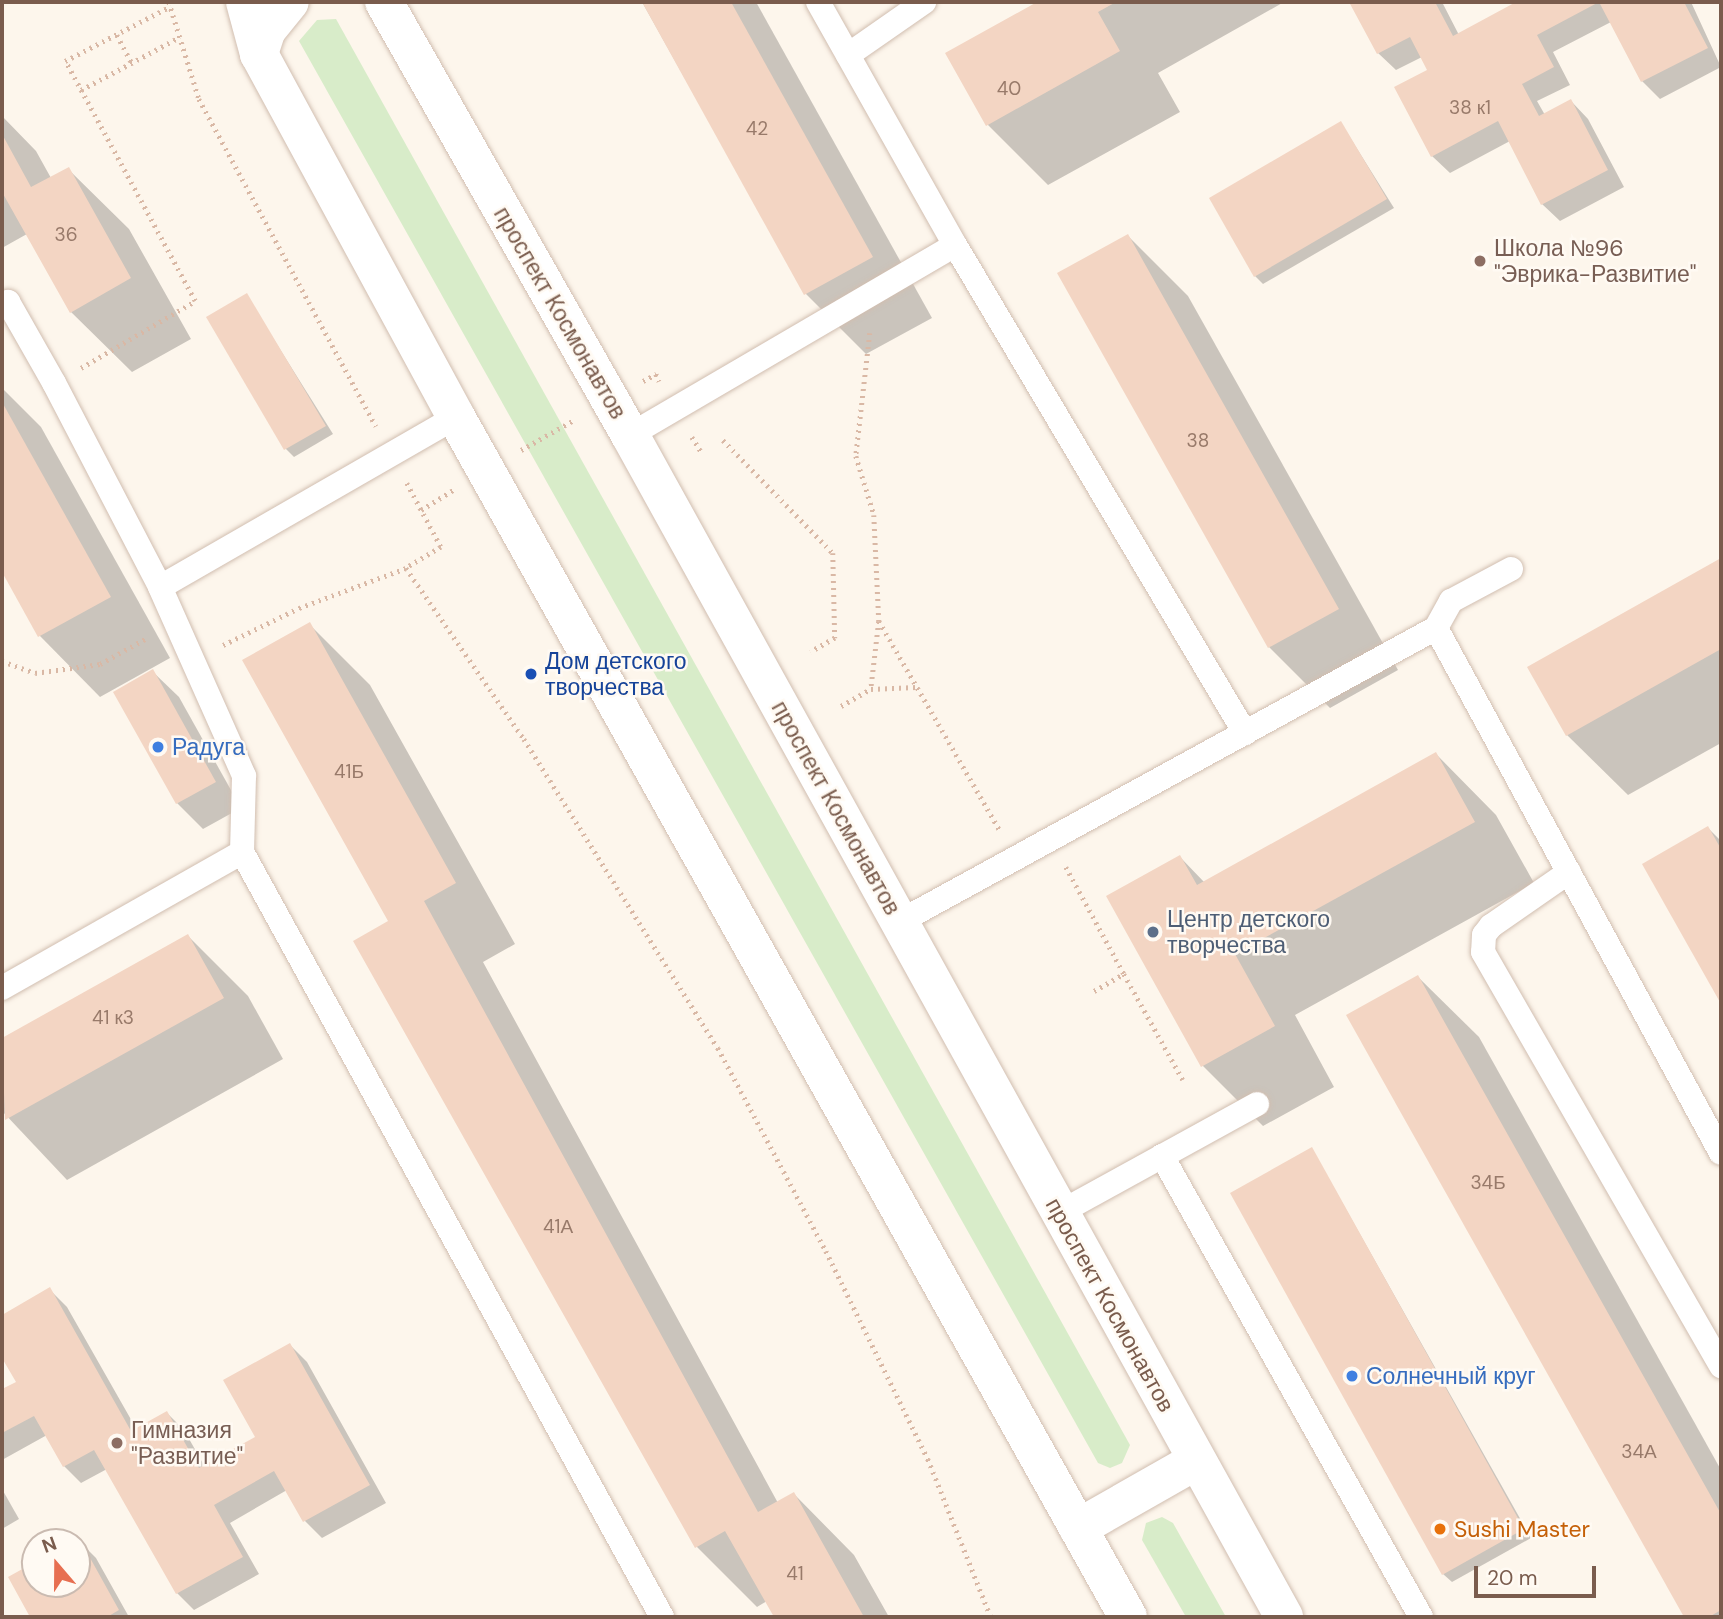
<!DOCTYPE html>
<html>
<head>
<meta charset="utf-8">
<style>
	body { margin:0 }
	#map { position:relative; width:1723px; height:1619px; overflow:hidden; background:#fdf6ec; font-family:"DM Sans",sans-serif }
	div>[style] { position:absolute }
	.green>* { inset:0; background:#d8ecc9 }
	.shadow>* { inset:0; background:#0003 }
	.building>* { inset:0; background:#f3d5c3 }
	.path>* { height:4.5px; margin-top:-2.25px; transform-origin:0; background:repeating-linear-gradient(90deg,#d9b8a5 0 2px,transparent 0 7px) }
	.roads { filter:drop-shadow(0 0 2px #d1beb0) drop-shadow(0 0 2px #d1beb0) }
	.lane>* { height:24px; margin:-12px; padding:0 12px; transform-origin:12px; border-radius:12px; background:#fff }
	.secondary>* { height:38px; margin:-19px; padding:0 19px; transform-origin:19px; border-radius:19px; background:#fff }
	.dots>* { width:19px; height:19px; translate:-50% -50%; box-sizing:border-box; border:4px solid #fffaf3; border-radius:50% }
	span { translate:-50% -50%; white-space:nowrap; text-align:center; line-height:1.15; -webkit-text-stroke:5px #fffaf3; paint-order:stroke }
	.number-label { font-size:19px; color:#987a6a }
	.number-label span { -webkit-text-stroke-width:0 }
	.education-label { font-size:23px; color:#785e54 }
	.left { translate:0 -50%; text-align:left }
	.street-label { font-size:23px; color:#7a5c4d }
	.transit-label { font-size:23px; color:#164399 }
	.shop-label { font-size:23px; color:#366cbe }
	.service-label { font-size:23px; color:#4e5e75 }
	.food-label { font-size:23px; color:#c56008 }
	.frame { position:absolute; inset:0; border:4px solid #7a5c4d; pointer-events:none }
	.north { position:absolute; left:21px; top:1528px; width:70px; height:70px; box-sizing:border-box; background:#fffaf3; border:2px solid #cabbb1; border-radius:50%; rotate:340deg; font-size:19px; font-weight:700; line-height:28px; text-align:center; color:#7a5c4d }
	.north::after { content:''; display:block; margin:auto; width:24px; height:32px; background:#e76f51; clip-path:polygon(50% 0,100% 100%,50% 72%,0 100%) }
	.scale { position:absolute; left:1474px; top:1566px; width:122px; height:32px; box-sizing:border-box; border:4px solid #7a5c4d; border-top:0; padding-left:9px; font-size:21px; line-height:24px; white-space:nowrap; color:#7a5c4d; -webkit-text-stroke:5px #fffaf3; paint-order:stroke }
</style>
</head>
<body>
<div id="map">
	<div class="green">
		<div style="clip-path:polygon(336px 19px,1130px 1445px,1122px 1463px,1110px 1468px,1098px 1463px,299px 41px,317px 20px)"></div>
		<div style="clip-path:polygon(1162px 1517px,1173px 1523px,1226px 1617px,1186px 1617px,1142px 1540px,1146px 1523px)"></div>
	</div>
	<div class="shadow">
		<div style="clip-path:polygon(642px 2px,756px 2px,932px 318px,866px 354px,806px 294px)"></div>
		<div style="clip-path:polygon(1040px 2px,1284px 2px,1158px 73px,1180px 112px,1048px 185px,988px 125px,948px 53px)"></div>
		<div style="clip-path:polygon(1351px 2px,1442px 2px,1459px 35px,1518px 2px,1691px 2px,1721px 67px,1660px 99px,1642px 81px,1611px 22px,1553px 52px,1570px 85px,1537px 101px,1545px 115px,1571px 101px,1588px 119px,1624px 187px,1560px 221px,1542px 204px,1510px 141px,1450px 173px,1432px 156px,1429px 71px,1422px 57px,1396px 70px,1378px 53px)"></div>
		<div style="clip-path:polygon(2px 116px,36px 151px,51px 178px,68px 169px,129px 229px,191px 339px,132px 372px,71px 312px,27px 234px,2px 248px)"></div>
		<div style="clip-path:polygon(1341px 123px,1394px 208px,1263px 284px,1255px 276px)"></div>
		<div style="clip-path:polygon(1128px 236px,1188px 296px,1398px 670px,1330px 708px,1269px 647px,1059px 274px)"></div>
		<div style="clip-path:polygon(246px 295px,333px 434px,294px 457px,286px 449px)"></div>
		<div style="clip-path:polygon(2px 388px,41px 427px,170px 658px,100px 697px,40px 636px,2px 569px)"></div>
		<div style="clip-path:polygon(1721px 560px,1721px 743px,1628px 795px,1567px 735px,1530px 668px)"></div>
		<div style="clip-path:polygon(309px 624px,370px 685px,515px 944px,483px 962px,778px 1503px,794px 1494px,854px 1555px,889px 1617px,776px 1617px,767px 1601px,757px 1607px,696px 1546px,391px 921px)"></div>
		<div style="clip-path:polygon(153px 672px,179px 697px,241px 808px,203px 829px,177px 803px)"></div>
		<div style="clip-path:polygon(1436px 754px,1496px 815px,1534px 883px,1295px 1015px,1334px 1087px,1263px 1126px,1203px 1066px,1180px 857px,1205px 883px)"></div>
		<div style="clip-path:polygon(1708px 828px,1721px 841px,1721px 1001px,1644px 864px)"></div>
		<div style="clip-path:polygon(188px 936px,248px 996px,283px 1059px,67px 1180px,2px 1111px,2px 1040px)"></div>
		<div style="clip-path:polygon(1418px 977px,1479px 1037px,1721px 1470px,1721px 1617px,1686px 1617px,1348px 1016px)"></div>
		<div style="clip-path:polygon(1312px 1149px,1531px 1538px,1452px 1582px,1443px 1574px)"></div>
		<div style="clip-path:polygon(50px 1290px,67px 1307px,137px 1430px,167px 1413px,184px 1430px,205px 1467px,258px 1438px,290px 1345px,307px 1362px,386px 1503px,322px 1538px,305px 1521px,287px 1490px,230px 1523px,259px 1574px,194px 1610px,177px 1593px,107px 1469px,81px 1483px,64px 1466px,47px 1435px,2px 1460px,2px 1391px,18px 1382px,2px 1354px,2px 1317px)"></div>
		<div style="clip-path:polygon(2px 1489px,19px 1519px,2px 1529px)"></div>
		<div style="clip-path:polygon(78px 1540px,96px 1558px,129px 1617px,32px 1617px,10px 1578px,35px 1564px,35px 1584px,77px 1584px)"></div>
	</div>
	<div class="building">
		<div style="clip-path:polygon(642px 2px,731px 2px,873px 257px,804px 295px)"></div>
		<div style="clip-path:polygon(1037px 2px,1116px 2px,1098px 12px,1120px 51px,986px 126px,945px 53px)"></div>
		<div style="clip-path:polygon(1349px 2px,1435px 2px,1453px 36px,1516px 2px,1684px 2px,1708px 48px,1641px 82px,1599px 2px,1537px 35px,1554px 67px,1522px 84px,1539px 116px,1571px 99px,1608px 170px,1541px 205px,1498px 121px,1431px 157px,1394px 87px,1427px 70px,1410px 37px,1377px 54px)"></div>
		<div style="clip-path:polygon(1341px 121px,1387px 199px,1254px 277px,1209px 198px)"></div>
		<div style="clip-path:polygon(2px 134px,31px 187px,69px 167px,131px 278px,70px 313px,2px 192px)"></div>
		<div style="clip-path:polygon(1128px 234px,1339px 609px,1268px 648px,1057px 273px)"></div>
		<div style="clip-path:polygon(247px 293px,326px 426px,284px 450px,206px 317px)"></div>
		<div style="clip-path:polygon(2px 402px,111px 597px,38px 637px,2px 572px)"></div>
		<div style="clip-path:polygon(1721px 558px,1721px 649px,1566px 736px,1527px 667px)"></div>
		<div style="clip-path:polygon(310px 622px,456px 883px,424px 901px,758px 1512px,794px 1492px,864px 1617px,774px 1617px,725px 1531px,695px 1548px,353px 941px,388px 921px,242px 660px)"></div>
		<div style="clip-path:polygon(153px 669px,216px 782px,176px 804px,113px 692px)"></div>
		<div style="clip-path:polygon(1436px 752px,1475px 822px,1235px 954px,1275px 1026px,1201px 1067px,1106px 896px,1180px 855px,1197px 885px)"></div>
		<div style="clip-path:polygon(1708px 826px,1721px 849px,1721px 1004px,1642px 864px)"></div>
		<div style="clip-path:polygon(188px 934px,224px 998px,5px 1120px,2px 1038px)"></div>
		<div style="clip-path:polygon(1418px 975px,1721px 1514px,1721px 1610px,1709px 1617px,1684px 1617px,1346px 1015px)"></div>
		<div style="clip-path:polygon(1312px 1147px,1524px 1529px,1442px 1575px,1230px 1193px)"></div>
		<div style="clip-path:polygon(50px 1287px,131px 1431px,167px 1411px,199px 1468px,255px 1437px,223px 1380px,290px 1343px,370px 1485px,303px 1522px,274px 1471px,214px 1505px,243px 1557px,176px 1594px,94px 1450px,63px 1467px,34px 1416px,2px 1433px,2px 1389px,16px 1382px,2px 1358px,2px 1315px)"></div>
		<div style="clip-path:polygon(79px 1538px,119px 1610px,107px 1617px,30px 1617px,8px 1577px,35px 1562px,35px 1584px,77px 1584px,77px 1542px,72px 1542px)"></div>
	</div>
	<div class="path">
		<div style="left:169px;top:2px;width:102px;rotate:72.8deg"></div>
		<div style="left:199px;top:99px;width:372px;rotate:61.6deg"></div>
		<div style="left:117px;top:35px;width:32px;rotate:62deg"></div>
		<div style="left:81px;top:90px;width:112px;rotate:-28.2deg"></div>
		<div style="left:870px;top:333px;width:124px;rotate:96.5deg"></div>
		<div style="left:856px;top:456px;width:62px;rotate:73deg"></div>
		<div style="left:874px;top:515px;width:106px;rotate:87.3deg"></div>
		<div style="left:879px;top:621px;width:68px;rotate:96.7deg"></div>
		<div style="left:81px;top:368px;width:132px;rotate:-30.4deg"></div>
		<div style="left:195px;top:301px;width:273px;rotate:-118.4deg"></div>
		<div style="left:65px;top:61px;width:119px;rotate:-27.4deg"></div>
		<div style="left:643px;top:381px;width:15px;rotate:-28deg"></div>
		<div style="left:656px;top:374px;width:8px;rotate:67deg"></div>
		<div style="left:692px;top:437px;width:19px;rotate:58deg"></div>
		<div style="left:723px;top:440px;width:158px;rotate:45.8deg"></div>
		<div style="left:833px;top:553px;width:85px;rotate:88.7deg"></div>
		<div style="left:835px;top:638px;width:28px;rotate:150deg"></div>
		<div style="left:521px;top:450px;width:61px;rotate:-29.5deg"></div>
		<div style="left:407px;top:483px;width:72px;rotate:62deg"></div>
		<div style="left:441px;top:547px;width:41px;rotate:149deg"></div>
		<div style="left:406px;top:568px;width:208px;rotate:55.4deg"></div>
		<div style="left:524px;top:739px;width:365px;rotate:57.9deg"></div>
		<div style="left:718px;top:1048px;width:230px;rotate:62deg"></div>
		<div style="left:826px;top:1251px;width:232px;rotate:63.9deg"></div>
		<div style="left:928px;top:1459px;width:170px;rotate:68.3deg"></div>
		<div style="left:421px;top:510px;width:38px;rotate:-32deg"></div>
		<div style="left:879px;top:621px;width:242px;rotate:60deg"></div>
		<div style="left:223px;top:645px;width:85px;rotate:-26deg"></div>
		<div style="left:299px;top:608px;width:114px;rotate:-20.5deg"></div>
		<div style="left:2px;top:661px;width:35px;rotate:20deg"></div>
		<div style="left:35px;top:673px;width:66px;rotate:-7.9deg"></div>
		<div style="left:100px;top:664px;width:54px;rotate:-29deg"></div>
		<div style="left:841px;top:706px;width:34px;rotate:-30deg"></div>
		<div style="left:871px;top:689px;width:45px;rotate:-2.5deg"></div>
		<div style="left:1066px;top:867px;width:122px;rotate:61.5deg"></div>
		<div style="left:1094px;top:991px;width:34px;rotate:-30deg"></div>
		<div style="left:1124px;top:974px;width:121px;rotate:60.9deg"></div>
	</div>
	<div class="roads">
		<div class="lane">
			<div style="left:818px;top:2px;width:279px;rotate:60.6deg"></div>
			<div style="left:848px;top:55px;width:93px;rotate:-34.9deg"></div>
			<div style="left:2px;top:305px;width:7px;rotate:-27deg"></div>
			<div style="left:8px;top:302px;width:93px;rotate:60.4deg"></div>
			<div style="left:54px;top:383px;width:230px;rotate:62.5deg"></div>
			<div style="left:456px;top:417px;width:341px;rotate:150.1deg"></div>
			<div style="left:160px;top:587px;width:207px;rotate:66deg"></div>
			<div style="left:244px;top:776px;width:76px;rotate:91.5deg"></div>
			<div style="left:242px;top:852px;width:873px;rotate:61.23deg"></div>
			<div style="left:630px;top:435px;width:376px;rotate:-30.3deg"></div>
			<div style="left:955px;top:245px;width:568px;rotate:59.28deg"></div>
			<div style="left:1436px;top:628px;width:31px;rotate:-61deg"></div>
			<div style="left:1451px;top:601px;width:68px;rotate:-28.1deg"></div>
			<div style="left:1569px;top:872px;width:95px;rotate:145.3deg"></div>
			<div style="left:1491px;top:926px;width:11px;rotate:128deg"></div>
			<div style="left:1484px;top:935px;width:17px;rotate:93deg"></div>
			<div style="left:1483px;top:952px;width:478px;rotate:60.1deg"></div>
			<div style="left:899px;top:922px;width:612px;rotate:-28.7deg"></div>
			<div style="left:1436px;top:628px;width:597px;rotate:61.5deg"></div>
			<div style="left:2px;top:988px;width:276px;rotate:-29.5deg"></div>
			<div style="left:1162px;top:1156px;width:529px;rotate:60.67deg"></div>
			<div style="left:1059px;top:1213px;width:226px;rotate:-28.8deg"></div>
		</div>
		<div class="secondary">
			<div style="left:245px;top:2px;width:54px;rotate:74.9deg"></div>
			<div style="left:259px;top:54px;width:413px;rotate:61.5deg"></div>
			<div style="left:456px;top:417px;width:1375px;rotate:60.75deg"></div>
			<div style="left:384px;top:2px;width:498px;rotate:60.4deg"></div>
			<div style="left:630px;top:435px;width:1351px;rotate:61.04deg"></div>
			<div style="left:259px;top:54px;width:25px;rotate:-72deg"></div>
			<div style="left:267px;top:30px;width:36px;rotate:-51deg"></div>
			<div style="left:1078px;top:1528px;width:136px;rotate:-29.6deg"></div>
		</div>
	</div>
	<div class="dots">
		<div style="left:1480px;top:261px;background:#8d6e63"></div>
		<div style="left:531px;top:674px;background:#1a4fb4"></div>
		<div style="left:158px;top:747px;background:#3f7fe0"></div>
		<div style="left:1153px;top:932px;background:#5c6f8a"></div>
		<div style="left:1352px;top:1376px;background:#3f7fe0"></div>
		<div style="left:117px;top:1443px;background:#8d6e63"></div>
		<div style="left:1440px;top:1529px;background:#e8710a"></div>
	</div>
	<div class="number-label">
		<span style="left:1009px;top:89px">40</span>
		<span style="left:1470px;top:108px">38 к1</span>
		<span style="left:757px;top:129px">42</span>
		<span style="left:66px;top:235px">36</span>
		<span style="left:1198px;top:441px">38</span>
		<span style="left:349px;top:772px">41Б</span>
		<span style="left:113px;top:1018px">41 к3</span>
		<span style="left:1488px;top:1183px">34Б</span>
		<span style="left:558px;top:1227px">41А</span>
		<span style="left:1639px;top:1452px">34А</span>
		<span style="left:795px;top:1574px">41</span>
	</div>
	<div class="education-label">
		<span class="left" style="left:1494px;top:261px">Школа №96<br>"Эврика-Развитие"</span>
		<span class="left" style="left:131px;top:1443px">Гимназия<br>"Развитие"</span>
	</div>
	<div class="street-label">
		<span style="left:560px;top:313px;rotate:60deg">проспект Космонавтов</span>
		<span style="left:836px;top:808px;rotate:61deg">проспект Космонавтов</span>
		<span style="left:1110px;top:1305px;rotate:61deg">проспект Космонавтов</span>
	</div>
	<div class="transit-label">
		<span class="left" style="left:545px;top:674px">Дом детского<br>творчества</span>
	</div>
	<div class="shop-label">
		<span class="left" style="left:172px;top:747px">Радуга</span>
		<span class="left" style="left:1366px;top:1376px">Солнечный круг</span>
	</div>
	<div class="service-label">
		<span class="left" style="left:1167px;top:932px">Центр детского<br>творчества</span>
	</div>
	<div class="food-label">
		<span class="left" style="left:1454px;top:1529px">Sushi Master</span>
	</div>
	<div class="frame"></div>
	<div class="north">N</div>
	<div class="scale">20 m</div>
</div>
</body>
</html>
